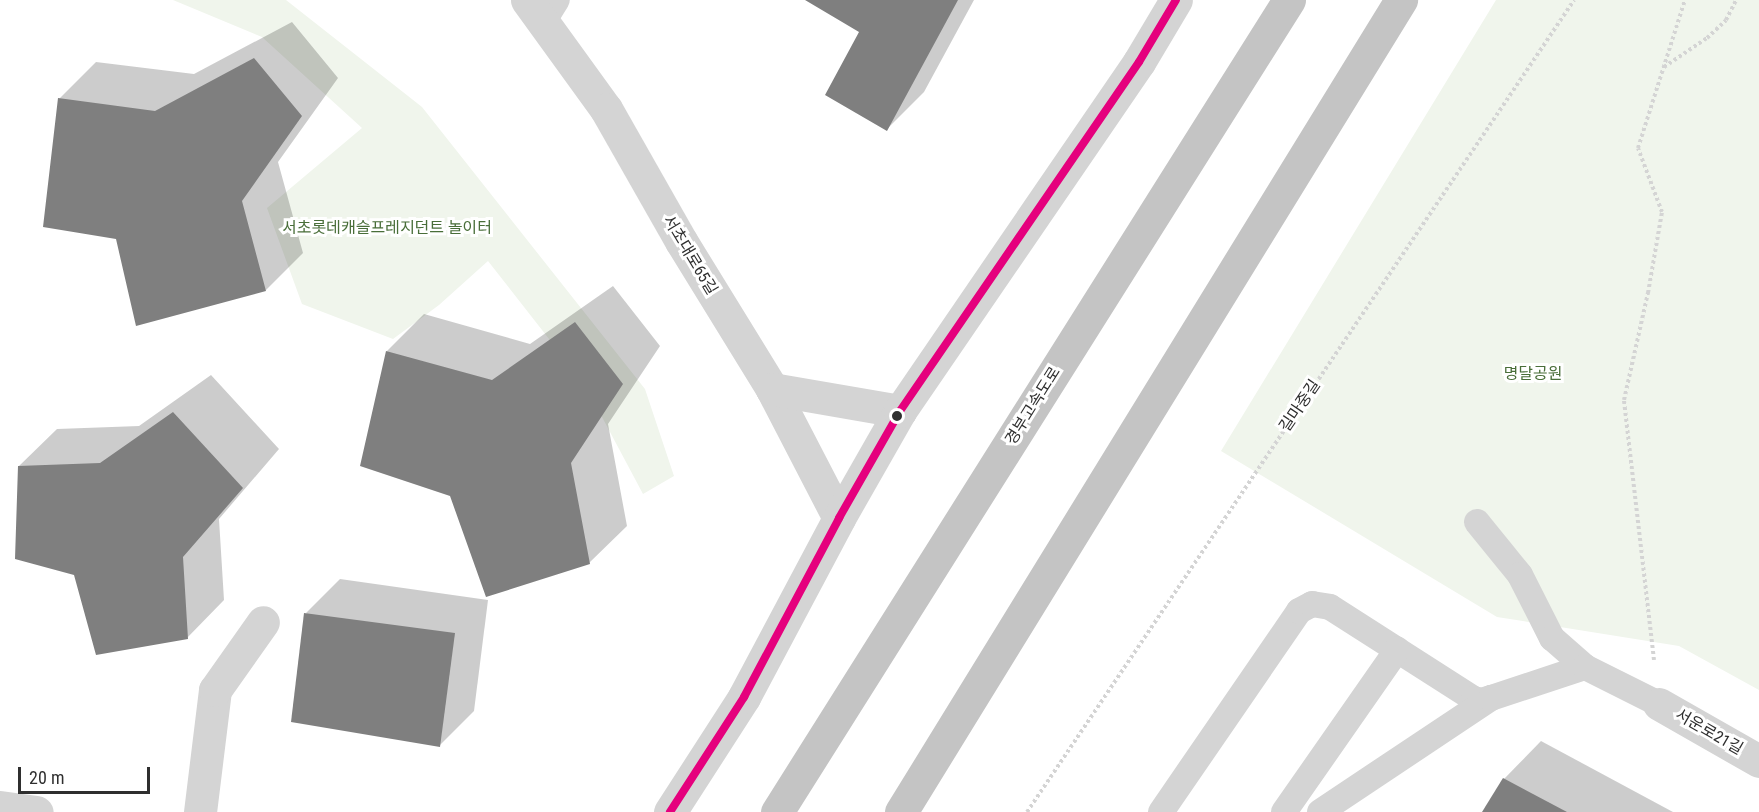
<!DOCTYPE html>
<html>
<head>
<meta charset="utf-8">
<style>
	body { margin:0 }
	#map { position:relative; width:1759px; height:812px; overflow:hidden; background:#fff; font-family:"Roboto Condensed","Noto Sans KR",sans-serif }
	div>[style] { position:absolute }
	.green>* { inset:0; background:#f0f5ec }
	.shadow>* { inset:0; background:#0003 }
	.building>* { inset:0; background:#7f7f7f }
	.path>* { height:4px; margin-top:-2px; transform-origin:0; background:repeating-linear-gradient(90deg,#d4d4d4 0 3px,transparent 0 6px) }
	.service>* { height:26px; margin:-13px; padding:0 13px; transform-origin:13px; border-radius:13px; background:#d4d4d4 }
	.minor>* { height:33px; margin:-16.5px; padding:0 16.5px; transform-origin:16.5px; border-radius:16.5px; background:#d4d4d4 }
	.tertiary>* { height:33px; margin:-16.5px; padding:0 16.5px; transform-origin:16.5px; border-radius:16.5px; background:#d4d4d4 }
	.trunk>* { height:33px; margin:-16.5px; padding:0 16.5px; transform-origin:16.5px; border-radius:16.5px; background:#c4c4c4 }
	.bus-1>* { height:8px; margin:-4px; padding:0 4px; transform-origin:4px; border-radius:4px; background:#e5007d }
	.dots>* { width:16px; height:16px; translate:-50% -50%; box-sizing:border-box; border:3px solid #fff; border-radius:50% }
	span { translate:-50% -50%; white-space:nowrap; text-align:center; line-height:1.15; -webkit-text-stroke:6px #fff; paint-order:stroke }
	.park-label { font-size:16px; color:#496e39 }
	.street-label { font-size:16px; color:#2f2f2f }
	.scale { position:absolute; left:18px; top:767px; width:132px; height:27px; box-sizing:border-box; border:3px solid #2f2f2f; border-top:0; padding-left:8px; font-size:18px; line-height:21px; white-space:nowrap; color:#2f2f2f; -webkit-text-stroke:4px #fff; paint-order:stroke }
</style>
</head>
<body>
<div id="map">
	<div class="green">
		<div style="clip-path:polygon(173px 0,286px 0,422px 107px,645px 389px,674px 476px,643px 494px,585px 385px,488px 261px,439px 305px,393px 339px,302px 304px,267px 208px,362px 128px,262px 37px)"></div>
		<div style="clip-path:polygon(1496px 0,1759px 0,1759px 690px,1679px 646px,1497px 617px,1221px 451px)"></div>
	</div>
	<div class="shadow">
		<div style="clip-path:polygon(808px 0,974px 0,924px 92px,887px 129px,861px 31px)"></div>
		<div style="clip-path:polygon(292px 22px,338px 78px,278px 162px,303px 253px,266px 290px,118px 238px,59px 99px,96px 62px,194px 74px)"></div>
		<div style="clip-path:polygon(613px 286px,660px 346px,608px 424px,627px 526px,589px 563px,451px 494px,387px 351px,424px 314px,530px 344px)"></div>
		<div style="clip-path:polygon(211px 375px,279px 449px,219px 519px,224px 600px,187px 638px,75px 573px,19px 466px,57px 429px,139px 426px)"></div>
		<div style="clip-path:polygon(340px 579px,488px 600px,474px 711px,440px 745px,306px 613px)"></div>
		<div style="clip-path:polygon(1541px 741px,1673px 812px,1484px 812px,1504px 779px)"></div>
	</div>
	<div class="building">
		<div style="clip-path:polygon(805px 0,958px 0,887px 131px,825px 95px,859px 32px)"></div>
		<div style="clip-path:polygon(254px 58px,302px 116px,242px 201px,266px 291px,136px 326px,116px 239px,43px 227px,58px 98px,155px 111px)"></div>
		<div style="clip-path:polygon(575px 322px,623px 384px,571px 463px,590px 564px,486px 597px,450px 496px,360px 466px,386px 351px,492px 380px)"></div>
		<div style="clip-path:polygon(173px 412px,243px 488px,183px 557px,188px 639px,96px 655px,74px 575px,15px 559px,18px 466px,100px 463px)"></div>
		<div style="clip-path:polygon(304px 613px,455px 633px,440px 747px,291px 722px)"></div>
		<div style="clip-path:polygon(1503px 778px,1567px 812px,1482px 812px)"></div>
	</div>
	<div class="path">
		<div style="left:1664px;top:67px;width:52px;rotate:-34deg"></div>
		<div style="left:1707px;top:38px;width:26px;rotate:-43deg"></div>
		<div style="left:1726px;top:20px;width:22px;rotate:-63deg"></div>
		<div style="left:1654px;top:660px;width:262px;rotate:-96.6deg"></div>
		<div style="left:1624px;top:400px;width:110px;rotate:-77.4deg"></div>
		<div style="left:1648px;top:293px;width:82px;rotate:-80.2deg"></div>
		<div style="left:1662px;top:212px;width:68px;rotate:-110.6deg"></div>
		<div style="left:1638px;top:148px;width:155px;rotate:-72.4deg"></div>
		<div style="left:1027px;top:812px;width:979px;rotate:-56.03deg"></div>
	</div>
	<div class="service">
		<div style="left:543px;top:22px;width:26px;rotate:-58deg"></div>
		<div style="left:1477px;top:522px;width:68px;rotate:50.9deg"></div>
		<div style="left:1520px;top:575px;width:71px;rotate:63.1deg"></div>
		<div style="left:1552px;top:638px;width:44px;rotate:41.3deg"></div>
		<div style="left:1161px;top:812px;width:244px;rotate:-55.5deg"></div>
		<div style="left:1299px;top:611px;width:15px;rotate:-28deg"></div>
		<div style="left:1312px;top:604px;width:18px;rotate:9deg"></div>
		<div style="left:1330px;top:607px;width:171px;rotate:32.6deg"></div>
		<div style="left:1474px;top:699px;width:7px;rotate:16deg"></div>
		<div style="left:1481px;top:701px;width:10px;rotate:-17deg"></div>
		<div style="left:1284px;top:812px;width:198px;rotate:-55.1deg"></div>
		<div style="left:1320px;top:812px;width:206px;rotate:-33.7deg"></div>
		<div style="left:1491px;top:698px;width:99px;rotate:-18.3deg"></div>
		<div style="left:1585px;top:667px;width:83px;rotate:26.6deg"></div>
	</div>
	<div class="minor">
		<div style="left:527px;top:0;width:135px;rotate:54.1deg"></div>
		<div style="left:606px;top:109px;width:152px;rotate:60.4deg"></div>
		<div style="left:681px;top:241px;width:174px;rotate:58.4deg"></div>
		<div style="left:772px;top:389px;width:145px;rotate:62.6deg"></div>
		<div style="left:772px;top:389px;width:130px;rotate:9.8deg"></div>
		<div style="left:1659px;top:704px;width:115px;rotate:29.7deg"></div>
		<div style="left:0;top:807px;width:37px;rotate:8deg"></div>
		<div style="left:200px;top:812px;width:123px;rotate:-83deg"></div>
		<div style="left:215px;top:690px;width:83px;rotate:-54.8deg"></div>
	</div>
	<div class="tertiary">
		<div style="left:670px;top:812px;width:137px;rotate:-57.2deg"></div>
		<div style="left:744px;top:697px;width:203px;rotate:-62deg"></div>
		<div style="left:839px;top:518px;width:123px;rotate:-60.3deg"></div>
		<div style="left:900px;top:411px;width:423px;rotate:-55.6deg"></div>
		<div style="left:1139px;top:62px;width:72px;rotate:-59.2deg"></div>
	</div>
	<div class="trunk">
		<div style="left:777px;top:812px;width:960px;rotate:-57.77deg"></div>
		<div style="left:901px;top:812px;width:954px;rotate:-58.38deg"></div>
	</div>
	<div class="bus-1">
		<div style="left:670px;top:812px;width:137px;rotate:-57.2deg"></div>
		<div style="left:744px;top:697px;width:203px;rotate:-62deg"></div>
		<div style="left:839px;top:518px;width:123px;rotate:-60.3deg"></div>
		<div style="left:900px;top:411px;width:423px;rotate:-55.6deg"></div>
		<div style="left:1139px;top:62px;width:72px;rotate:-59.2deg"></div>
	</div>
	<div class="dots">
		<div style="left:897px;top:416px;background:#2f2f2f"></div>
	</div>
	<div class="park-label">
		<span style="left:387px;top:228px">서초롯데캐슬프레지던트 놀이터</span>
		<span style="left:1533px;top:374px">명달공원</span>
	</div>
	<div class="street-label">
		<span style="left:690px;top:255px;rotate:59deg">서초대로65길</span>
		<span style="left:1033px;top:406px;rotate:-58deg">경부고속도로</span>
		<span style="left:1300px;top:406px;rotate:-56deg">길마중길</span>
		<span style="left:1709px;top:732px;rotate:30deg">서운로21길</span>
	</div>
	<div class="scale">20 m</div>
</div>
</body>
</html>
